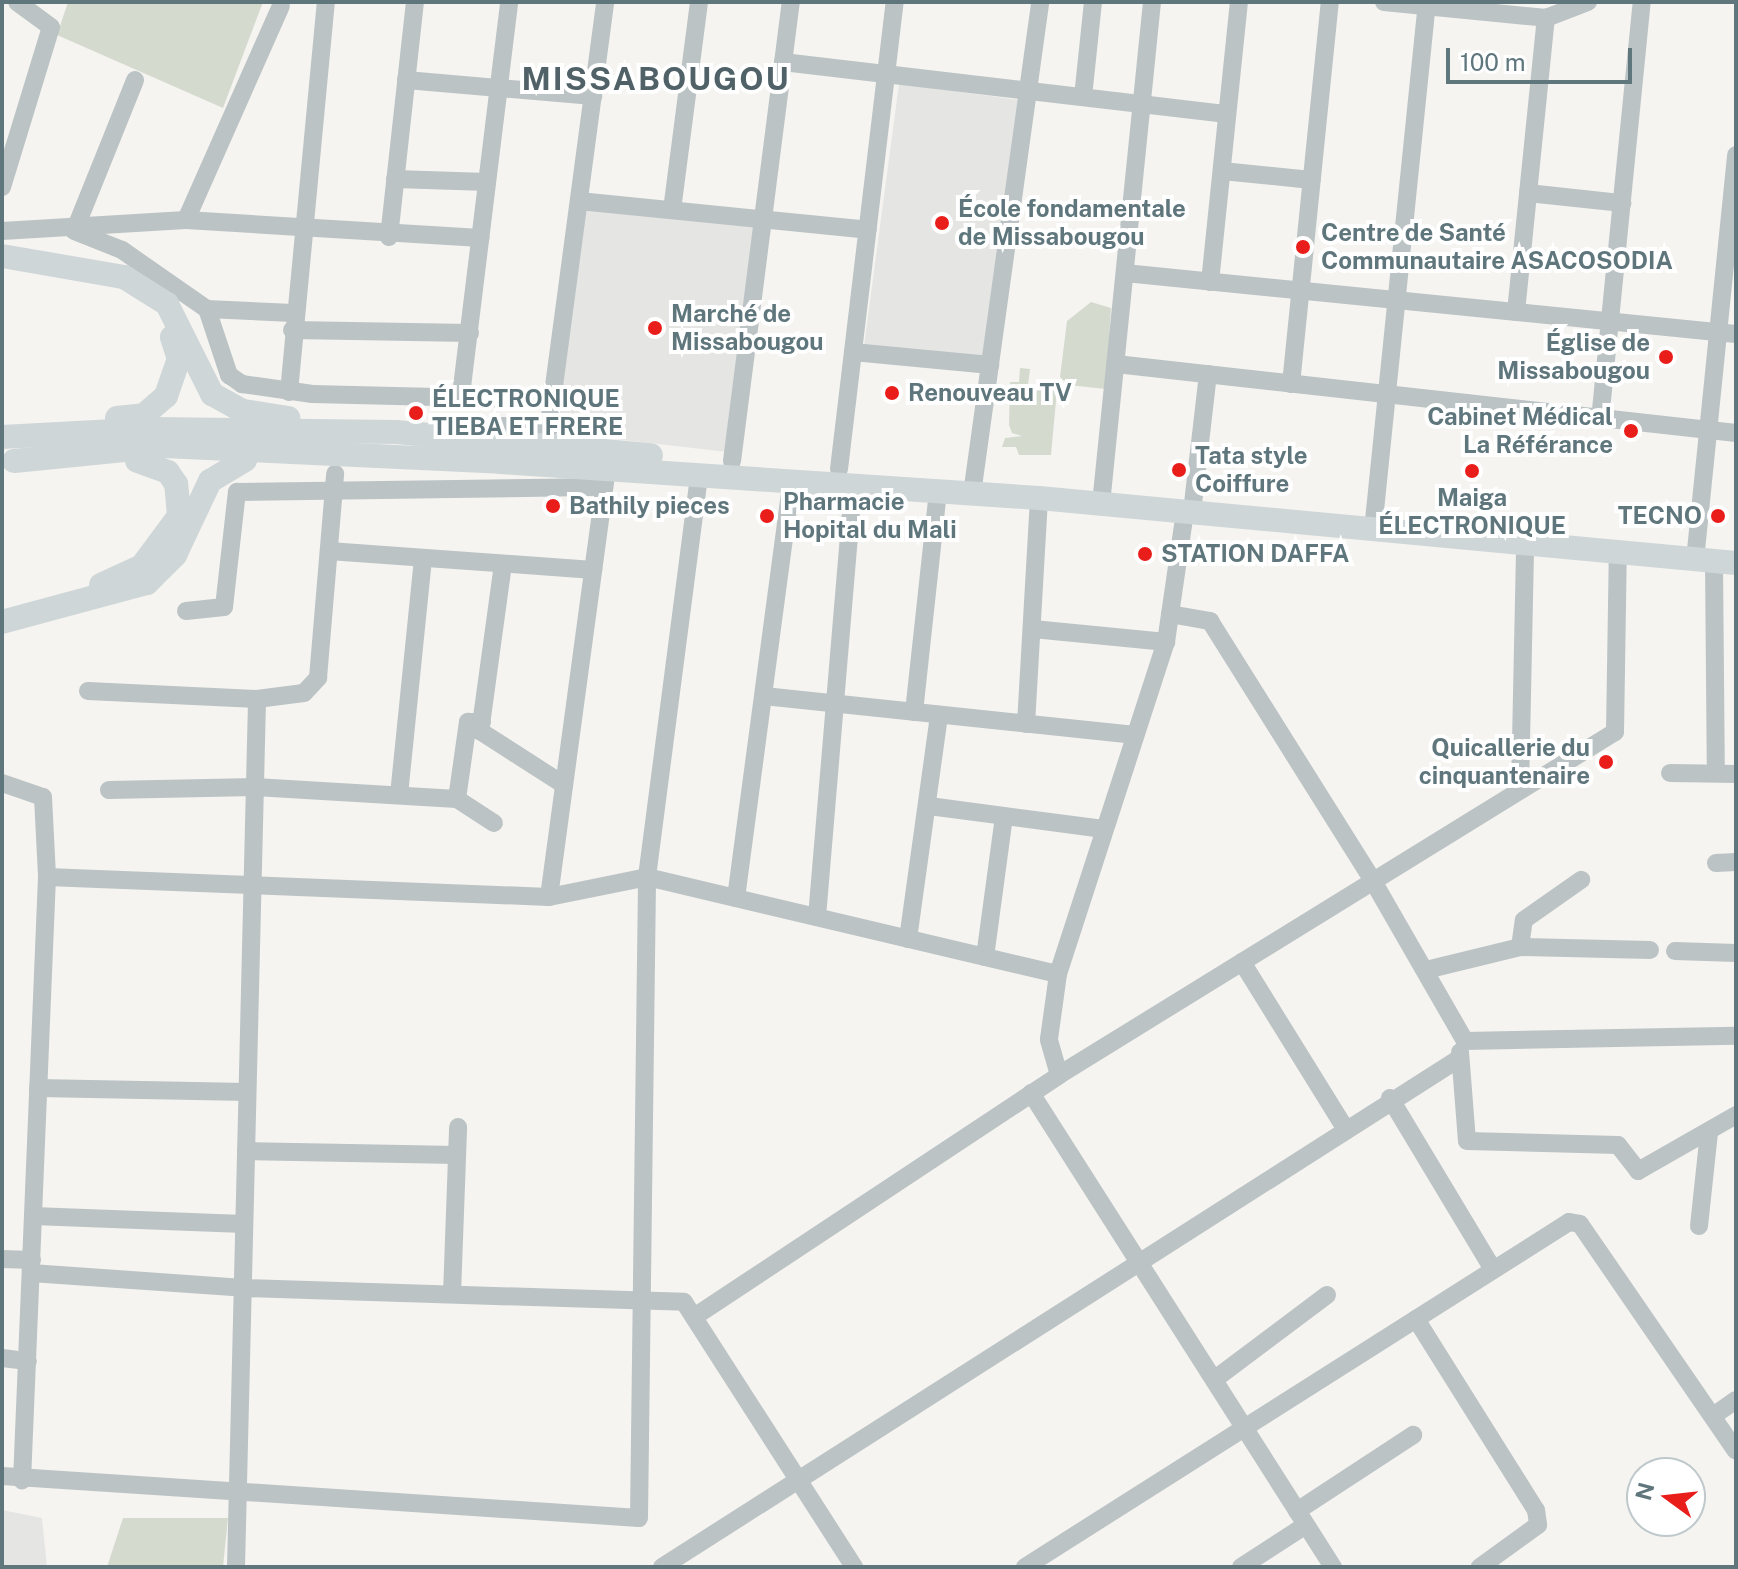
<!DOCTYPE html>
<html>
<head>
<meta charset="utf-8">
<style>
	body { margin:0 }
	#map { position:relative; width:1738px; height:1569px; overflow:hidden; background:#f5f4f0; font-family:"Public Sans",sans-serif }
	div>[style] { position:absolute }
	.built>* { inset:0; background:#e5e5e4 }
	.green>* { inset:0; background:#d5dacf }
	.minor>* { height:18px; margin:-9px; padding:0 9px; transform-origin:9px; border-radius:9px; background:#bcc3c5 }
	.major>* { height:24px; margin:-12px; padding:0 12px; transform-origin:12px; border-radius:12px; background:#cfd6d8 }
	.dots>* { width:22px; height:22px; translate:-50% -50%; box-sizing:border-box; border:4px solid #fff; border-radius:50% }
	span { translate:-50% -50%; white-space:nowrap; text-align:center; line-height:1.15; -webkit-text-stroke:8px #fff; paint-order:stroke }
	.poi-label { font-size:24px; color:#5e767c; font-weight:700 }
	.left { translate:0 -50%; text-align:left }
	.right { translate:-100% -50%; text-align:right }
	.district-label { font-size:32px; color:#506267; font-weight:700; letter-spacing:2px }
	.frame { position:absolute; inset:0; border:4px solid #5e767c; pointer-events:none }
	.north { position:absolute; left:1626px; top:1457px; width:80px; height:80px; box-sizing:border-box; background:#fff; border:2px solid #bfc8cb; border-radius:50%; rotate:285deg; font-size:22px; font-weight:700; line-height:32px; text-align:center; color:#5e767c }
	.north::after { content:''; display:block; margin:auto; width:28px; height:36px; background:#e91e1b; clip-path:polygon(50% 0,100% 100%,50% 72%,0 100%) }
	.scale { position:absolute; left:1446px; top:48px; width:186px; height:36px; box-sizing:border-box; border:4px solid #5e767c; border-top:0; padding-left:10px; font-size:24px; line-height:28px; white-space:nowrap; color:#5e767c; -webkit-text-stroke:6px #fff; paint-order:stroke }
</style>
</head>
<body>
<div id="map">
	<div class="built">
		<div style="clip-path:polygon(899px 84px,1020px 100px,984px 362px,864px 346px)"></div>
		<div style="clip-path:polygon(582px 204px,754px 224px,727px 452px,555px 432px)"></div>
		<div style="clip-path:polygon(2px 1510px,42px 1518px,47px 1567px,2px 1567px)"></div>
	</div>
	<div class="green">
		<div style="clip-path:polygon(68px 2px,263px 2px,223px 108px,57px 35px)"></div>
		<div style="clip-path:polygon(1091px 302px,1111px 308px,1106px 389px,1068px 385px,1060px 377px,1067px 321px)"></div>
		<div style="clip-path:polygon(1020px 368px,1030px 369px,1028px 385px,1057px 390px,1051px 455px,1019px 455px,1016px 447px,1002px 447px,1005px 438px,1022px 436px,1012px 433px,1009px 425px,1010px 382px,1019px 382px)"></div>
		<div style="clip-path:polygon(123px 1518px,228px 1518px,223px 1567px,107px 1567px)"></div>
	</div>
	<div class="minor">
		<div style="left:1384px;top:2px;width:163px;rotate:5.6deg"></div>
		<div style="left:1546px;top:18px;width:45px;rotate:-20.9deg"></div>
		<div style="left:783px;top:62px;width:447px;rotate:6.7deg"></div>
		<div style="left:406px;top:80px;width:188px;rotate:4.9deg"></div>
		<div style="left:1083px;top:97px;width:96px;rotate:-84deg"></div>
		<div style="left:1222px;top:171px;width:90px;rotate:5.7deg"></div>
		<div style="left:395px;top:179px;width:92px;rotate:1.9deg"></div>
		<div style="left:2px;top:187px;width:167px;rotate:-73deg"></div>
		<div style="left:51px;top:27px;width:42px;rotate:-143.7deg"></div>
		<div style="left:1528px;top:193px;width:95px;rotate:6.1deg"></div>
		<div style="left:579px;top:201px;width:290px;rotate:5.7deg"></div>
		<div style="left:672px;top:210px;width:210px;rotate:-82.6deg"></div>
		<div style="left:186px;top:220px;width:234px;rotate:-66.1deg"></div>
		<div style="left:78px;top:222px;width:153px;rotate:-68.1deg"></div>
		<div style="left:2px;top:231px;width:184px;rotate:-3.4deg"></div>
		<div style="left:186px;top:220px;width:295px;rotate:3.5deg"></div>
		<div style="left:74px;top:231px;width:52px;rotate:21.6deg"></div>
		<div style="left:122px;top:250px;width:103px;rotate:34.8deg"></div>
		<div style="left:207px;top:309px;width:70px;rotate:71.6deg"></div>
		<div style="left:229px;top:375px;width:16px;rotate:35deg"></div>
		<div style="left:242px;top:384px;width:71px;rotate:8.1deg"></div>
		<div style="left:312px;top:394px;width:240px;rotate:1.4deg"></div>
		<div style="left:389px;top:237px;width:236px;rotate:-83.7deg"></div>
		<div style="left:1125px;top:273px;width:614px;rotate:5.7deg"></div>
		<div style="left:1210px;top:282px;width:281px;rotate:-84.1deg"></div>
		<div style="left:207px;top:309px;width:86px;rotate:2.7deg"></div>
		<div style="left:1516px;top:312px;width:296px;rotate:-84.2deg"></div>
		<div style="left:292px;top:330px;width:178px;rotate:1deg"></div>
		<div style="left:853px;top:352px;width:138px;rotate:5.4deg"></div>
		<div style="left:1116px;top:364px;width:624px;rotate:6.35deg"></div>
		<div style="left:1291px;top:384px;width:384px;rotate:-84.2deg"></div>
		<div style="left:289px;top:392px;width:392px;rotate:-84.6deg"></div>
		<div style="left:461px;top:395px;width:396px;rotate:-83deg"></div>
		<div style="left:1600px;top:420px;width:420px;rotate:-84.3deg"></div>
		<div style="left:503px;top:426px;width:45px;rotate:6.3deg"></div>
		<div style="left:548px;top:431px;width:433px;rotate:-82.4deg"></div>
		<div style="left:732px;top:461px;width:463px;rotate:-82.7deg"></div>
		<div style="left:839px;top:469px;width:470px;rotate:-83.2deg"></div>
		<div style="left:972px;top:494px;width:497px;rotate:-82.1deg"></div>
		<div style="left:1101px;top:504px;width:505px;rotate:-84.2deg"></div>
		<div style="left:1192px;top:512px;width:139px;rotate:-83.4deg"></div>
		<div style="left:1373px;top:530px;width:531px;rotate:-84.16deg"></div>
		<div style="left:329px;top:551px;width:265px;rotate:4.1deg"></div>
		<div style="left:1695px;top:560px;width:407px;rotate:-84.2deg"></div>
		<div style="left:1714px;top:562px;width:211px;rotate:89.5deg"></div>
		<div style="left:503px;top:564px;width:169px;rotate:97.8deg"></div>
		<div style="left:480px;top:731px;width:100px;rotate:32.7deg"></div>
		<div style="left:186px;top:611px;width:38px;rotate:-6deg"></div>
		<div style="left:224px;top:607px;width:116px;rotate:-83.6deg"></div>
		<div style="left:237px;top:492px;width:367px;rotate:-0.8deg"></div>
		<div style="left:1170px;top:614px;width:41px;rotate:9.9deg"></div>
		<div style="left:1210px;top:621px;width:307px;rotate:57.9deg"></div>
		<div style="left:1373px;top:881px;width:185px;rotate:60.1deg"></div>
		<div style="left:1033px;top:629px;width:134px;rotate:5.6deg"></div>
		<div style="left:88px;top:691px;width:169px;rotate:2.7deg"></div>
		<div style="left:257px;top:699px;width:47px;rotate:-7.3deg"></div>
		<div style="left:304px;top:693px;width:21px;rotate:-47deg"></div>
		<div style="left:318px;top:678px;width:205px;rotate:-85.2deg"></div>
		<div style="left:764px;top:696px;width:371px;rotate:6deg"></div>
		<div style="left:914px;top:712px;width:222px;rotate:-83.8deg"></div>
		<div style="left:1026px;top:724px;width:226px;rotate:-86.7deg"></div>
		<div style="left:1670px;top:773px;width:66px;rotate:0.9deg"></div>
		<div style="left:2px;top:783px;width:43px;rotate:18.9deg"></div>
		<div style="left:43px;top:797px;width:80px;rotate:87.1deg"></div>
		<div style="left:47px;top:877px;width:604px;rotate:92.37deg"></div>
		<div style="left:109px;top:790px;width:146px;rotate:-1.2deg"></div>
		<div style="left:255px;top:787px;width:202px;rotate:3.4deg"></div>
		<div style="left:457px;top:799px;width:44px;rotate:33deg"></div>
		<div style="left:1520px;top:790px;width:247px;rotate:-88.8deg"></div>
		<div style="left:399px;top:795px;width:238px;rotate:-84.2deg"></div>
		<div style="left:457px;top:799px;width:78px;rotate:-81.9deg"></div>
		<div style="left:468px;top:722px;width:14px"></div>
		<div style="left:929px;top:806px;width:176px;rotate:7.5deg"></div>
		<div style="left:1716px;top:863px;width:20px;rotate:-3deg"></div>
		<div style="left:47px;top:877px;width:502px;rotate:2.28deg"></div>
		<div style="left:549px;top:897px;width:100px;rotate:-11.5deg"></div>
		<div style="left:647px;top:877px;width:422px;rotate:13.3deg"></div>
		<div style="left:549px;top:897px;width:425px;rotate:-82.3deg"></div>
		<div style="left:736px;top:898px;width:421px;rotate:-82.4deg"></div>
		<div style="left:817px;top:917px;width:433px;rotate:-85.2deg"></div>
		<div style="left:908px;top:939px;width:226px;rotate:-82.1deg"></div>
		<div style="left:1520px;top:947px;width:27px;rotate:-82deg"></div>
		<div style="left:1524px;top:920px;width:70px;rotate:-35.1deg"></div>
		<div style="left:1675px;top:951px;width:61px;rotate:1.9deg"></div>
		<div style="left:985px;top:957px;width:142px;rotate:-82.3deg"></div>
		<div style="left:1242px;top:962px;width:198px;rotate:58.2deg"></div>
		<div style="left:1426px;top:970px;width:97px;rotate:-13.7deg"></div>
		<div style="left:1520px;top:947px;width:130px;rotate:1.3deg"></div>
		<div style="left:1465px;top:1041px;width:271px;rotate:-1.1deg"></div>
		<div style="left:1460px;top:1052px;width:89px;rotate:85.5deg"></div>
		<div style="left:1467px;top:1141px;width:151px;rotate:1.5deg"></div>
		<div style="left:1618px;top:1145px;width:33px;rotate:52deg"></div>
		<div style="left:1638px;top:1171px;width:113px;rotate:-29.7deg"></div>
		<div style="left:1059px;top:1075px;width:37px;rotate:-106deg"></div>
		<div style="left:1049px;top:1039px;width:66px;rotate:-82.1deg"></div>
		<div style="left:1058px;top:974px;width:349px;rotate:-72deg"></div>
		<div style="left:1166px;top:642px;width:131px;rotate:-81.7deg"></div>
		<div style="left:38px;top:1088px;width:209px;rotate:1.1deg"></div>
		<div style="left:1031px;top:1093px;width:562px;rotate:57.5deg"></div>
		<div style="left:1390px;top:1098px;width:198px;rotate:59deg"></div>
		<div style="left:246px;top:1151px;width:211px;rotate:1.1deg"></div>
		<div style="left:33px;top:1216px;width:211px;rotate:2.2deg"></div>
		<div style="left:1699px;top:1226px;width:95px;rotate:-83.9deg"></div>
		<div style="left:2px;top:1259px;width:30px;rotate:2deg"></div>
		<div style="left:31px;top:1273px;width:213px;rotate:4deg"></div>
		<div style="left:243px;top:1288px;width:441px;rotate:1.8deg"></div>
		<div style="left:684px;top:1302px;width:315px;rotate:57.3deg"></div>
		<div style="left:452px;top:1294px;width:167px;rotate:-87.9deg"></div>
		<div style="left:694px;top:1317px;width:438px;rotate:-33.5deg"></div>
		<div style="left:1059px;top:1075px;width:653px;rotate:-31.67deg"></div>
		<div style="left:1615px;top:732px;width:181px;rotate:-89.1deg"></div>
		<div style="left:1416px;top:1319px;width:226px;rotate:57.9deg"></div>
		<div style="left:1536px;top:1510px;width:15px;rotate:82deg"></div>
		<div style="left:1538px;top:1525px;width:72px;rotate:144.1deg"></div>
		<div style="left:2px;top:1358px;width:26px;rotate:7deg"></div>
		<div style="left:1215px;top:1379px;width:140px;rotate:-36.9deg"></div>
		<div style="left:1713px;top:1416px;width:28px;rotate:-35deg"></div>
		<div style="left:2px;top:1476px;width:638px;rotate:3.77deg"></div>
		<div style="left:639px;top:1518px;width:641px;rotate:-89.28deg"></div>
		<div style="left:647px;top:877px;width:405px;rotate:-82.6deg"></div>
		<div style="left:1297px;top:1511px;width:139px;rotate:-33.2deg"></div>
		<div style="left:236px;top:1567px;width:868px;rotate:-88.61deg"></div>
		<div style="left:662px;top:1567px;width:943px;rotate:-32.53deg"></div>
		<div style="left:1025px;top:1567px;width:644px;rotate:-32.38deg"></div>
		<div style="left:1569px;top:1222px;width:11px;rotate:10deg"></div>
		<div style="left:1580px;top:1224px;width:275px;rotate:55.5deg"></div>
		<div style="left:1241px;top:1567px;width:77px;rotate:-32.9deg"></div>
	</div>
	<div class="major">
		<div style="left:2px;top:256px;width:124px;rotate:9.8deg"></div>
		<div style="left:124px;top:277px;width:51px;rotate:32.1deg"></div>
		<div style="left:167px;top:304px;width:101px;rotate:63.4deg"></div>
		<div style="left:212px;top:394px;width:35px;rotate:29deg"></div>
		<div style="left:243px;top:411px;width:46px;rotate:8.8deg"></div>
		<div style="left:117px;top:418px;width:27px;rotate:-6deg"></div>
		<div style="left:144px;top:415px;width:29px;rotate:-41deg"></div>
		<div style="left:166px;top:396px;width:39px;rotate:-71deg"></div>
		<div style="left:179px;top:359px;width:23px;rotate:-108deg"></div>
		<div style="left:2px;top:437px;width:150px;rotate:-3.1deg"></div>
		<div style="left:152px;top:429px;width:244px;rotate:0.7deg"></div>
		<div style="left:396px;top:432px;width:256px;rotate:5.2deg"></div>
		<div style="left:14px;top:461px;width:151px;rotate:-5.7deg"></div>
		<div style="left:164px;top:446px;width:337px;rotate:2.7deg"></div>
		<div style="left:501px;top:462px;width:539px;rotate:3.83deg"></div>
		<div style="left:1039px;top:498px;width:700px;rotate:5.33deg"></div>
		<div style="left:101px;top:585px;width:45px;rotate:-24.9deg"></div>
		<div style="left:142px;top:566px;width:62px;rotate:-53.5deg"></div>
		<div style="left:179px;top:516px;width:32px;rotate:-95deg"></div>
		<div style="left:176px;top:484px;width:14px;rotate:-124deg"></div>
		<div style="left:168px;top:472px;width:33px;rotate:-160deg"></div>
		<div style="left:2px;top:622px;width:150px;rotate:-15.1deg"></div>
		<div style="left:147px;top:583px;width:40px;rotate:-45deg"></div>
		<div style="left:175px;top:555px;width:82px;rotate:-64.7deg"></div>
		<div style="left:210px;top:481px;width:41px;rotate:-31deg"></div>
	</div>
	<div class="dots">
		<div style="left:942px;top:223px;background:#e91e1b"></div>
		<div style="left:1303px;top:247px;background:#e91e1b"></div>
		<div style="left:655px;top:328px;background:#e91e1b"></div>
		<div style="left:1666px;top:357px;background:#e91e1b"></div>
		<div style="left:892px;top:393px;background:#e91e1b"></div>
		<div style="left:416px;top:413px;background:#e91e1b"></div>
		<div style="left:1631px;top:431px;background:#e91e1b"></div>
		<div style="left:1179px;top:470px;background:#e91e1b"></div>
		<div style="left:1472px;top:471px;background:#e91e1b"></div>
		<div style="left:553px;top:506px;background:#e91e1b"></div>
		<div style="left:767px;top:516px;background:#e91e1b"></div>
		<div style="left:1718px;top:516px;background:#e91e1b"></div>
		<div style="left:1145px;top:554px;background:#e91e1b"></div>
		<div style="left:1606px;top:762px;background:#e91e1b"></div>
	</div>
	<div class="poi-label">
		<span class="left" style="left:958px;top:223px">École fondamentale<br>de Missabougou</span>
		<span class="left" style="left:1321px;top:247px">Centre de Santé<br>Communautaire ASACOSODIA</span>
		<span class="left" style="left:671px;top:328px">Marché de<br>Missabougou</span>
		<span class="right" style="left:1650px;top:357px">Église de<br>Missabougou</span>
		<span class="left" style="left:908px;top:393px">Renouveau TV</span>
		<span class="left" style="left:432px;top:413px">ÉLECTRONIQUE<br>TIEBA ET FRERE</span>
		<span class="right" style="left:1613px;top:431px">Cabinet Médical<br>La Référance</span>
		<span class="left" style="left:1195px;top:470px">Tata style<br>Coiffure</span>
		<span style="left:1472px;top:512px">Maiga<br>ÉLECTRONIQUE</span>
		<span class="left" style="left:783px;top:516px">Pharmacie<br>Hopital du Mali</span>
		<span class="left" style="left:569px;top:506px">Bathily pieces</span>
		<span class="right" style="left:1702px;top:516px">TECNO</span>
		<span class="left" style="left:1161px;top:554px">STATION DAFFA</span>
		<span class="right" style="left:1590px;top:762px">Quicallerie du<br>cinquantenaire</span>
	</div>
	<div class="district-label">
		<span style="left:656px;top:79px">MISSABOUGOU</span>
	</div>
	<div class="frame"></div>
	<div class="north">N</div>
	<div class="scale">100 m</div>
</div>
</body>
</html>
